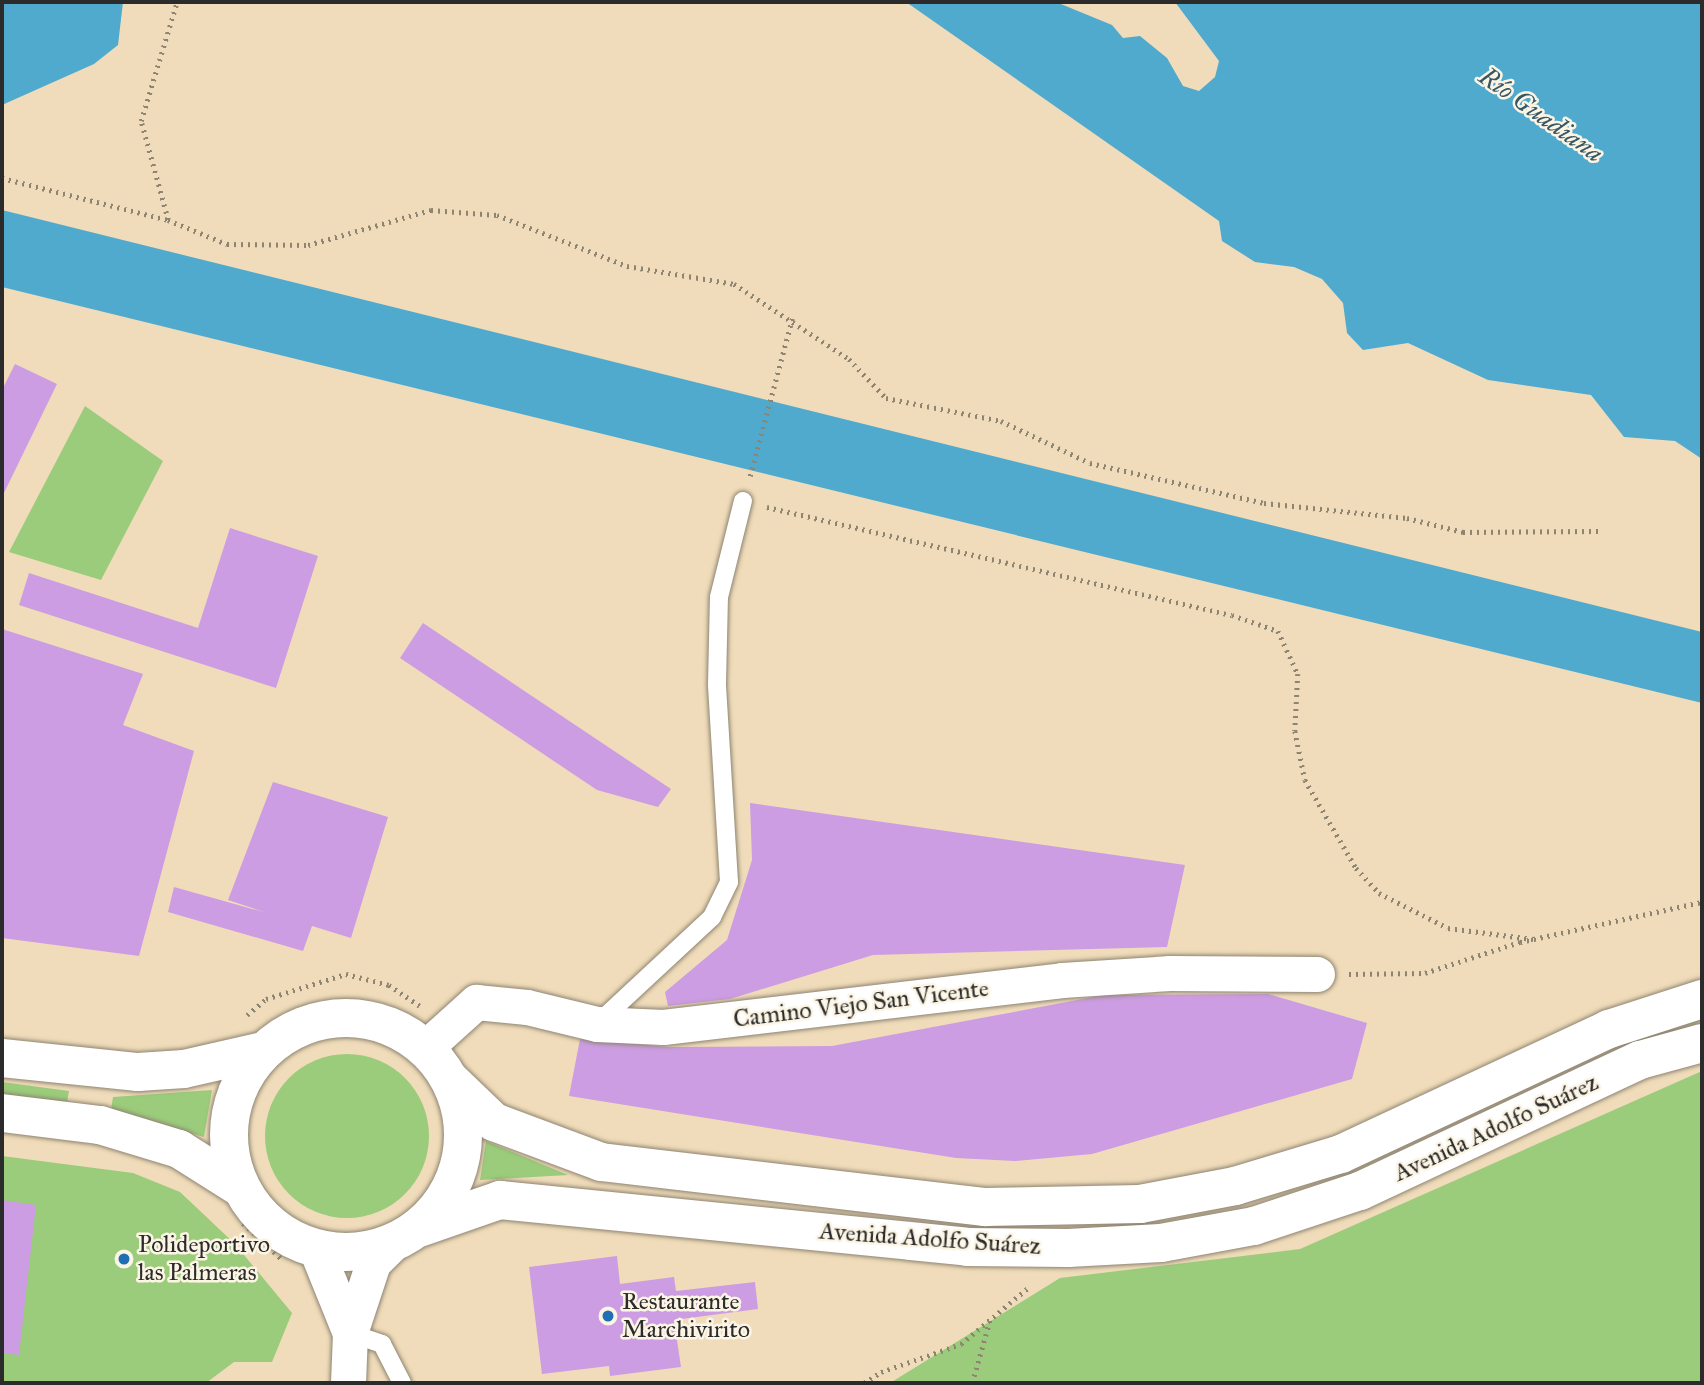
<!DOCTYPE html>
<html>
<head>
<meta charset="utf-8">
<style>
	body { margin:0 }
	#map { position:relative; width:1704px; height:1385px; overflow:hidden; background:#f0dcba; font-family:"IM FELL Great Primer",serif }
	div>[style] { position:absolute }
	.green>* { inset:0; background:#9bcc7b }
	.round { border-radius:50% }
	.water>* { inset:0; background:#50aace }
	.building>* { inset:0; background:#cc9de2 }
	.path>* { height:4.5px; margin-top:-2.25px; transform-origin:0; background:repeating-linear-gradient(90deg,#8e8472 0 2px,transparent 0 7px) }
	.roads { filter:drop-shadow(0 0 2px #8e8472) drop-shadow(0 0 2px #8e8472) }
	.service>* { height:18px; margin:-9px; padding:0 9px; transform-origin:9px; border-radius:9px; background:#fff }
	.minor>* { height:35px; margin:-17.5px; padding:0 17.5px; transform-origin:17.5px; border-radius:17.5px; background:#fff }
	.trunk>* { height:38px; margin:-19px; padding:0 19px; transform-origin:19px; border-radius:19px; background:#fff }
	.trunk>.ring { margin:-19px; padding:0; box-sizing:content-box; background:none; border:38px solid #fff; border-radius:50% }
	.dots>* { width:19px; height:19px; translate:-50% -50%; box-sizing:border-box; border:4px solid #fcf5e5; border-radius:50% }
	span { translate:-50% -50%; white-space:nowrap; text-align:center; line-height:1.15; -webkit-text-stroke:5px #fcf5e5; paint-order:stroke }
	.street-label { font-size:24px; color:#2b2b2b }
	.poi-label { font-size:24px; color:#2b2b2b }
	.left { translate:0 -50%; text-align:left }
	.water-label { font-size:26px; color:#385764; font-style:italic }
	.frame { position:absolute; inset:0; border:4px solid #2b2b2b; pointer-events:none }
</style>
</head>
<body>
<div id="map">
	<div class="green">
		<div style="clip-path:polygon(85px 406px,163px 461px,101px 580px,9px 552px)"></div>
		<div class="round" style="left:265px;top:1054px;width:164px;height:164px"></div>
		<div style="clip-path:polygon(1702px 1071px,1702px 1383px,890px 1383px,1060px 1278px,1300px 1249px)"></div>
		<div style="clip-path:polygon(2px 1082px,69px 1091px,67px 1102px,2px 1094px)"></div>
		<div style="clip-path:polygon(212px 1090px,204px 1137px,111px 1110px,113px 1097px)"></div>
		<div style="clip-path:polygon(486px 1141px,568px 1175px,480px 1180px)"></div>
		<div style="clip-path:polygon(2px 1156px,133px 1173px,180px 1192px,235px 1244px,292px 1313px,272px 1362px,234px 1362px,206px 1383px,2px 1383px)"></div>
	</div>
	<div class="water">
		<div style="clip-path:polygon(2px 2px,123px 2px,118px 45px,94px 64px,2px 105px)"></div>
		<div style="clip-path:polygon(906px 2px,1056px 2px,1112px 25px,1123px 38px,1140px 36px,1167px 58px,1183px 86px,1199px 91px,1215px 77px,1219px 61px,1175px 2px,1702px 2px,1702px 459px,1675px 441px,1624px 437px,1591px 395px,1488px 380px,1408px 343px,1363px 350px,1347px 333px,1343px 303px,1322px 279px,1294px 267px,1255px 262px,1222px 241px,1219px 221px)"></div>
		<div style="clip-path:polygon(2px 210px,1702px 632px,1702px 703px,2px 287px)"></div>
	</div>
	<div class="building">
		<div style="clip-path:polygon(15px 364px,57px 384px,2px 497px,2px 390px)"></div>
		<div style="clip-path:polygon(230px 528px,318px 556px,276px 688px,19px 605px,29px 573px,198px 628px)"></div>
		<div style="clip-path:polygon(423px 623px,671px 789px,658px 807px,597px 790px,400px 658px)"></div>
		<div style="clip-path:polygon(2px 629px,143px 674px,123px 725px,194px 751px,139px 956px,2px 938px)"></div>
		<div style="clip-path:polygon(273px 782px,388px 817px,351px 938px,312px 926px,303px 951px,168px 912px,174px 887px,267px 913px,228px 900px)"></div>
		<div style="clip-path:polygon(750px 803px,1185px 865px,1167px 947px,873px 955px,730px 999px,668px 1006px,665px 992px,727px 940px,752px 860px)"></div>
		<div style="clip-path:polygon(1268px 994px,1367px 1023px,1352px 1079px,1092px 1154px,1015px 1161px,956px 1158px,569px 1096px,580px 1039px,668px 1047px,832px 1046px,1104px 995px)"></div>
		<div style="clip-path:polygon(2px 1200px,36px 1205px,19px 1355px,2px 1353px)"></div>
		<div style="clip-path:polygon(617px 1256px,620px 1284px,674px 1277px,676px 1291px,755px 1282px,758px 1309px,674px 1320px,681px 1367px,610px 1376px,609px 1366px,542px 1374px,529px 1267px)"></div>
	</div>
	<div class="path">
		<div style="left:2px;top:178px;width:171px;rotate:14.2deg"></div>
		<div style="left:168px;top:220px;width:64px;rotate:22.1deg"></div>
		<div style="left:227px;top:244px;width:81px;rotate:0.7deg"></div>
		<div style="left:308px;top:245px;width:128px;rotate:-15.9deg"></div>
		<div style="left:431px;top:210px;width:66px;rotate:4.3deg"></div>
		<div style="left:497px;top:215px;width:140px;rotate:21.4deg"></div>
		<div style="left:627px;top:266px;width:109px;rotate:9.5deg"></div>
		<div style="left:734px;top:284px;width:137px;rotate:33.1deg"></div>
		<div style="left:849px;top:359px;width:54px;rotate:46.5deg"></div>
		<div style="left:886px;top:398px;width:117px;rotate:11.3deg"></div>
		<div style="left:1001px;top:421px;width:98px;rotate:25.3deg"></div>
		<div style="left:1090px;top:463px;width:179px;rotate:12.9deg"></div>
		<div style="left:1264px;top:503px;width:144px;rotate:6deg"></div>
		<div style="left:1407px;top:518px;width:58px;rotate:14deg"></div>
		<div style="left:1463px;top:532px;width:135px;rotate:-0.4deg"></div>
		<div style="left:168px;top:220px;width:103px;rotate:-105.3deg"></div>
		<div style="left:141px;top:121px;width:124px;rotate:-73.2deg"></div>
		<div style="left:750px;top:476px;width:163px;rotate:-75deg"></div>
		<div style="left:767px;top:507px;width:477px;rotate:13.1deg"></div>
		<div style="left:1232px;top:615px;width:49px;rotate:19.2deg"></div>
		<div style="left:1278px;top:631px;width:47px;rotate:65.1deg"></div>
		<div style="left:1298px;top:674px;width:57px;rotate:93deg"></div>
		<div style="left:1295px;top:731px;width:50px;rotate:78.5deg"></div>
		<div style="left:1305px;top:780px;width:102px;rotate:59.9deg"></div>
		<div style="left:1356px;top:868px;width:34px;rotate:47deg"></div>
		<div style="left:1379px;top:893px;width:77px;rotate:26.9deg"></div>
		<div style="left:1448px;top:928px;width:86px;rotate:7.4deg"></div>
		<div style="left:1349px;top:974px;width:76px;rotate:-0.8deg"></div>
		<div style="left:1425px;top:973px;width:100px;rotate:-18.1deg"></div>
		<div style="left:1520px;top:942px;width:186px;rotate:-12.4deg"></div>
		<div style="left:247px;top:1015px;width:25px;rotate:-40deg"></div>
		<div style="left:266px;top:999px;width:84px;rotate:-17.4deg"></div>
		<div style="left:346px;top:974px;width:44px;rotate:14.3deg"></div>
		<div style="left:389px;top:985px;width:37px;rotate:34deg"></div>
		<div style="left:243px;top:1223px;width:54px;rotate:42.8deg"></div>
		<div style="left:864px;top:1383px;width:20px;rotate:-33deg"></div>
		<div style="left:881px;top:1372px;width:85px;rotate:-19.3deg"></div>
		<div style="left:961px;top:1344px;width:90px;rotate:-40deg"></div>
		<div style="left:972px;top:1383px;width:66px;rotate:-74.1deg"></div>
	</div>
	<div class="roads">
		<div class="service">
			<div style="left:597px;top:1024px;width:157px;rotate:-42.9deg"></div>
			<div style="left:712px;top:917px;width:39px;rotate:-64deg"></div>
			<div style="left:729px;top:882px;width:198px;rotate:-93.5deg"></div>
			<div style="left:717px;top:684px;width:87px;rotate:-88.7deg"></div>
			<div style="left:719px;top:597px;width:99px;rotate:-76deg"></div>
			<div style="left:350px;top:1333px;width:34px;rotate:19deg"></div>
			<div style="left:382px;top:1344px;width:44px;rotate:62.9deg"></div>
		</div>
		<div class="minor">
			<div style="left:425px;top:1048px;width:69px;rotate:-42deg"></div>
			<div style="left:476px;top:1002px;width:51px;rotate:5.6deg"></div>
			<div style="left:527px;top:1007px;width:72px;rotate:13.7deg"></div>
			<div style="left:597px;top:1024px;width:66px;rotate:2.6deg"></div>
			<div style="left:663px;top:1027px;width:402px;rotate:-6.7deg"></div>
			<div style="left:1062px;top:980px;width:108px;rotate:-3.7deg"></div>
			<div style="left:1170px;top:973px;width:147px;rotate:0.4deg"></div>
			<div style="left:316px;top:1249px;width:91px;rotate:68deg"></div>
			<div style="left:348px;top:1383px;width:50px;rotate:-87.7deg"></div>
			<div style="left:350px;top:1333px;width:74px;rotate:-71.8deg"></div>
			<div style="left:373px;top:1263px;width:25px;rotate:-45deg"></div>
		</div>
		<div class="trunk">
			<div class="ring" style="left:229px;top:1018px;width:196px;height:196px"></div>
			<div style="left:2px;top:1058px;width:137px;rotate:5.9deg"></div>
			<div style="left:138px;top:1072px;width:46px;rotate:-3.7deg"></div>
			<div style="left:184px;top:1069px;width:81px;rotate:-12.8deg"></div>
			<div style="left:450px;top:1080px;width:61px;rotate:43.7deg"></div>
			<div style="left:494px;top:1122px;width:114px;rotate:20.5deg"></div>
			<div style="left:601px;top:1162px;width:387px;rotate:6.7deg"></div>
			<div style="left:985px;top:1207px;width:155px;rotate:-1.1deg"></div>
			<div style="left:1140px;top:1204px;width:97px;rotate:-10.7deg"></div>
			<div style="left:1235px;top:1186px;width:111px;rotate:-16.8deg"></div>
			<div style="left:1341px;top:1154px;width:296px;rotate:-25deg"></div>
			<div style="left:1609px;top:1029px;width:98px;rotate:-17.9deg"></div>
			<div style="left:2px;top:1113px;width:99px;rotate:7deg"></div>
			<div style="left:100px;top:1125px;width:83px;rotate:16.9deg"></div>
			<div style="left:179px;top:1149px;width:73px;rotate:32.2deg"></div>
			<div style="left:419px;top:1228px;width:86px;rotate:-19.1deg"></div>
			<div style="left:500px;top:1200px;width:469px;rotate:5.7deg"></div>
			<div style="left:967px;top:1247px;width:101px;rotate:0.6deg"></div>
			<div style="left:1068px;top:1248px;width:93px;rotate:-3.1deg"></div>
			<div style="left:1161px;top:1243px;width:95px;rotate:-10.4deg"></div>
			<div style="left:1254px;top:1226px;width:112px;rotate:-18.3deg"></div>
			<div style="left:1360px;top:1191px;width:309px;rotate:-25.1deg"></div>
			<div style="left:1640px;top:1060px;width:64px;rotate:-15.3deg"></div>
		</div>
	</div>
	<div class="dots">
		<div style="left:124px;top:1259px;background:#1f6fb2"></div>
		<div style="left:608px;top:1316px;background:#1f6fb2"></div>
	</div>
	<div class="street-label">
		<span style="left:861px;top:1004px;rotate:-7deg">Camino Viejo San Vicente</span>
		<span style="left:1496px;top:1128px;rotate:-25deg">Avenida Adolfo Suárez</span>
		<span style="left:930px;top:1239px;rotate:4deg">Avenida Adolfo Suárez</span>
	</div>
	<div class="poi-label">
		<span class="left" style="left:138px;top:1259px">Polideportivo<br>las Palmeras</span>
		<span class="left" style="left:622px;top:1316px">Restaurante<br>Marchivirito</span>
	</div>
	<div class="water-label">
		<span style="left:1541px;top:115px;rotate:35deg">Río Guadiana</span>
	</div>
	<div class="frame"></div>
</div>
</body>
</html>
